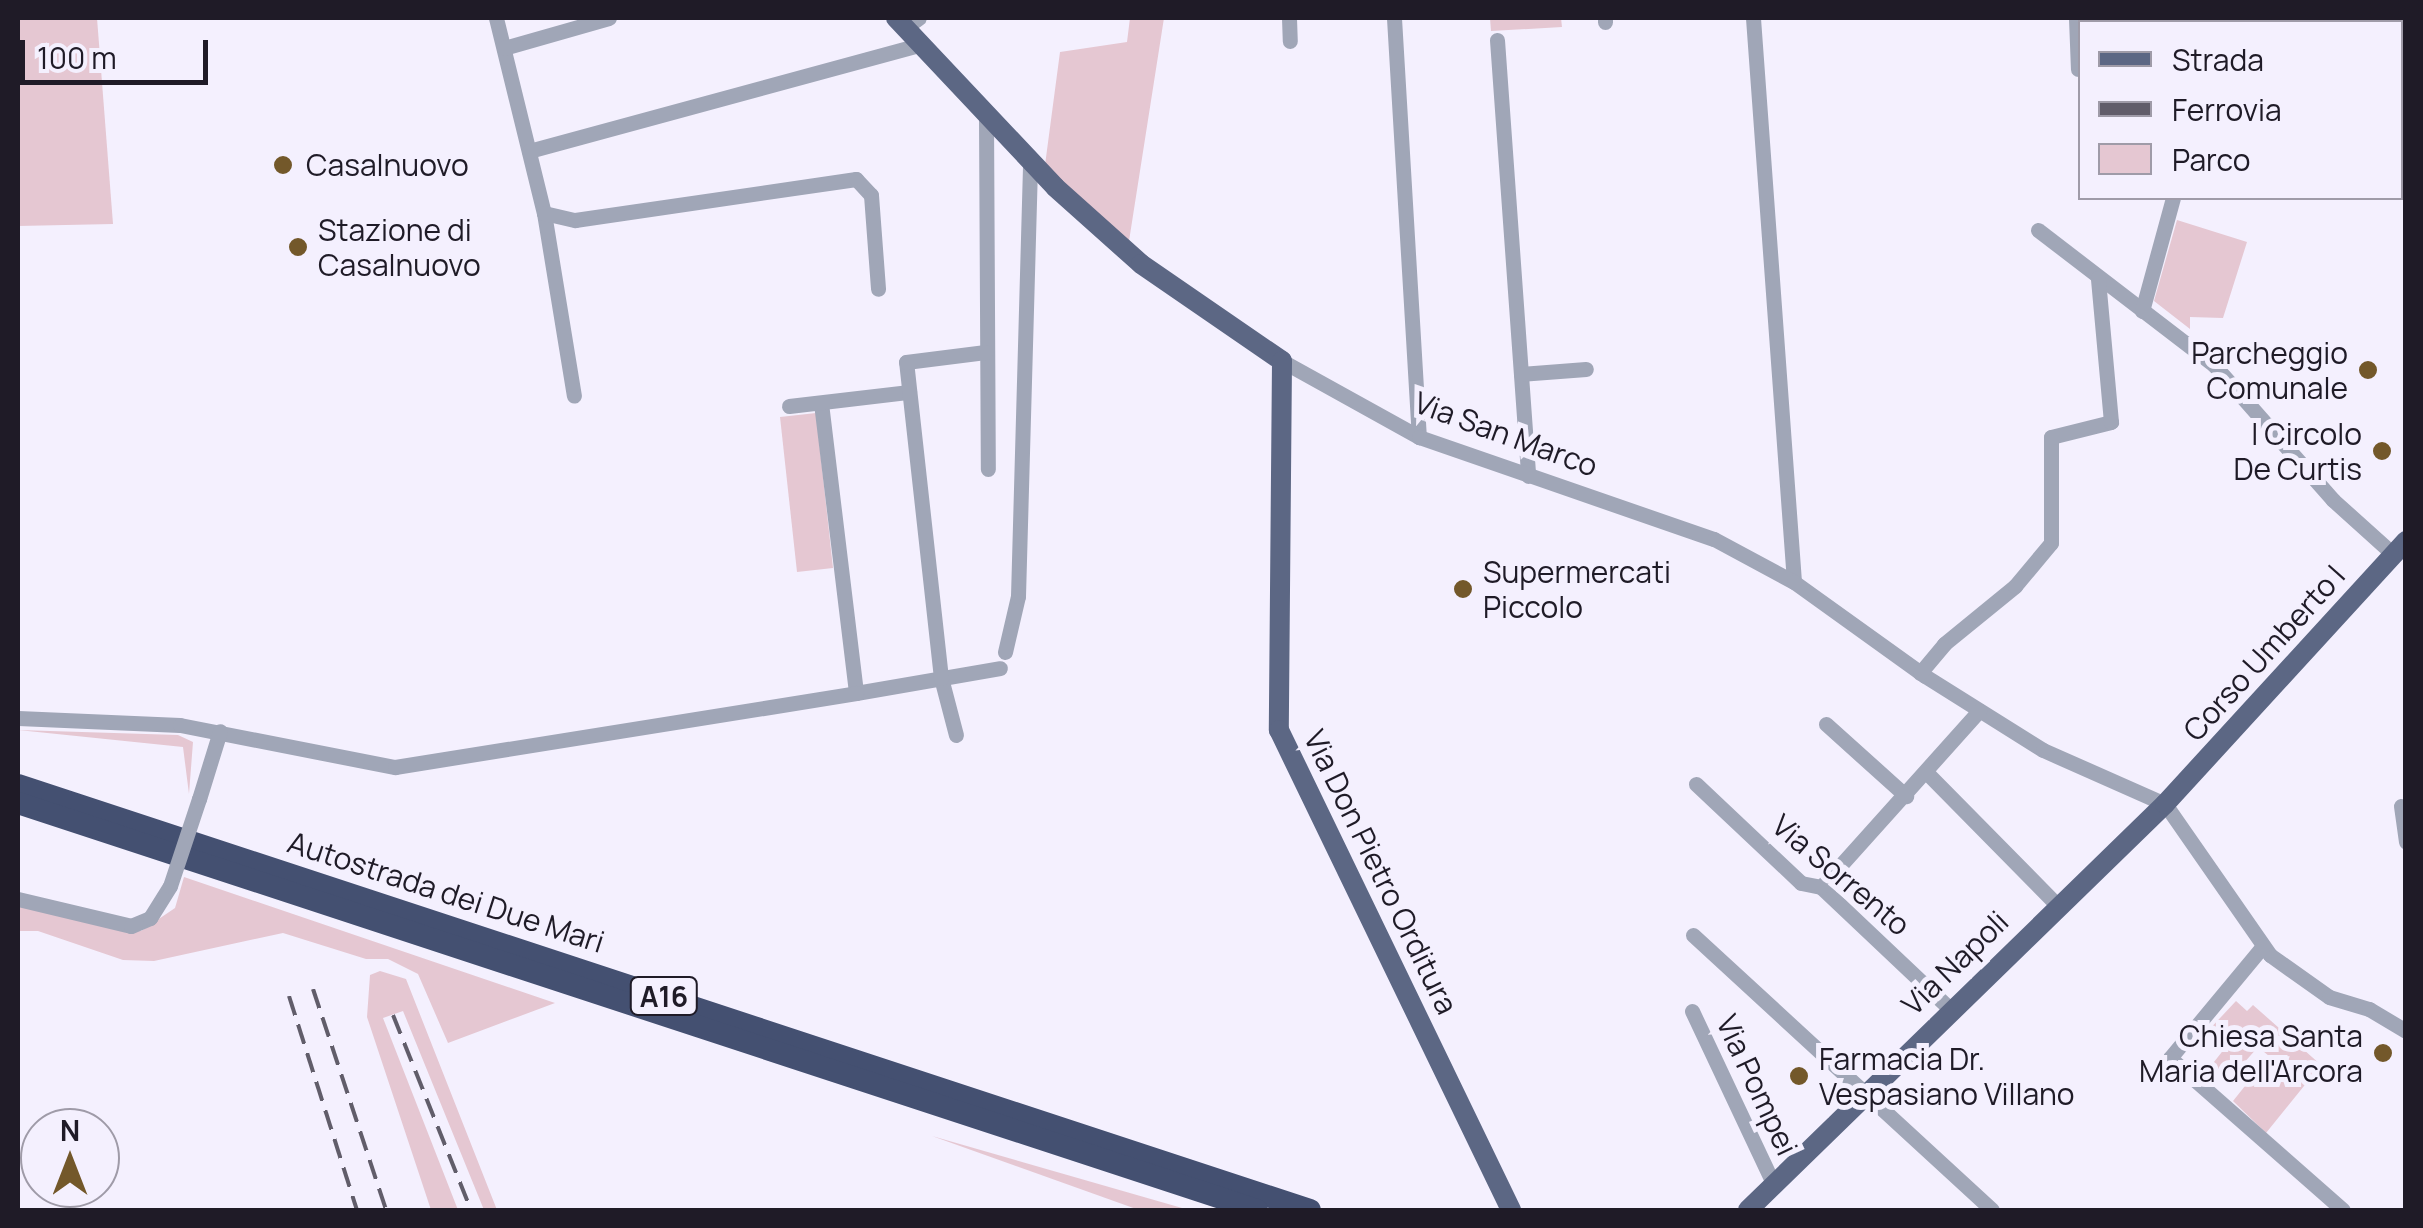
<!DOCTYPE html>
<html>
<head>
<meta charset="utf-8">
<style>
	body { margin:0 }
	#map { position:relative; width:2423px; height:1228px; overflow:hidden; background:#f4f0fe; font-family:Manrope,sans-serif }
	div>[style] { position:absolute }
	.green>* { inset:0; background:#e5c7d2 }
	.minor>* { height:15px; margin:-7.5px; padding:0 7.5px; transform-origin:7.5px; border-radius:7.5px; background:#a0a6b7 }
	.major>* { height:20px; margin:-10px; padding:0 10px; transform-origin:10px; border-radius:10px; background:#5c6784 }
	.highway>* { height:22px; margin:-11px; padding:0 11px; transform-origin:11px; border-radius:11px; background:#445071 }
	.rail>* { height:4px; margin-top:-2px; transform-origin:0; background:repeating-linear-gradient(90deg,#615d6a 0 20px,transparent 0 30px) }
	.minor-bridge>* { height:15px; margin:-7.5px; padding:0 7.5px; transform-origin:7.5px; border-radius:7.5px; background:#a0a6b7 }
	.dots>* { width:28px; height:28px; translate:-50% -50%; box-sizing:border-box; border:5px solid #f4f0fe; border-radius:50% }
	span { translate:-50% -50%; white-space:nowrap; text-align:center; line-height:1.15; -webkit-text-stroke:10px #f4f0fe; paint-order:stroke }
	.shield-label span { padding:2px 8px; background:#f4f0fe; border:2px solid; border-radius:8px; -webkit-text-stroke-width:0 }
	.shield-label { font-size:28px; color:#1f1b27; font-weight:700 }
	.poi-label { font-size:30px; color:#1f1b27 }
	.left { translate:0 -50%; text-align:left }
	.right { translate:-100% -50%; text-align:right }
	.street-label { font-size:30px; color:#1f1b27 }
	.frame { position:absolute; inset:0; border:20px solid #1f1b27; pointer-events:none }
	.legend { position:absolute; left:2078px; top:20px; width:325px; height:180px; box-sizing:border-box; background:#f4f0fe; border:2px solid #9f9ba8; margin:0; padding:12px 18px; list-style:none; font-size:30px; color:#1f1b27 }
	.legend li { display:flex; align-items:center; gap:20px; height:50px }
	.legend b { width:50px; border:2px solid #9f9ba8 }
	.north { position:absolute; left:20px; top:1108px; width:100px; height:100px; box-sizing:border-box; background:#f4f0fe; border:2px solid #9f9ba8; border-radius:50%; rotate:0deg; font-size:28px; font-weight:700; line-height:40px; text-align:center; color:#1f1b27 }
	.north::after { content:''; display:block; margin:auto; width:35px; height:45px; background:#73582a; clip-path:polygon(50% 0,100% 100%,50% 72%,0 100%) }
	.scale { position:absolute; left:20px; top:40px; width:188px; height:45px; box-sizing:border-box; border:5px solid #1f1b27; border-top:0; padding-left:12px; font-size:30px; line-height:35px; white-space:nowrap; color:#1f1b27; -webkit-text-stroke:8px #f4f0fe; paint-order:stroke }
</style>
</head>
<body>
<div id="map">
	<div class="green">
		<div style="clip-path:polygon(18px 18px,97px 18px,113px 224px,18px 226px)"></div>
		<div style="clip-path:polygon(1130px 18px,1164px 18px,1129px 241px,1045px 165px,1060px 52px,1127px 42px)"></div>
		<div style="clip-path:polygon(1490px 18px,1561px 18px,1562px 27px,1491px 31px)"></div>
		<div style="clip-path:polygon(2177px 220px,2247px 242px,2223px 318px,2190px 317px,2190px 329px,2154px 301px)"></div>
		<div style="clip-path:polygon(816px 413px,833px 568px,797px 572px,780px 417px)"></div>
		<div style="clip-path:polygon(18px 730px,178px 735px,193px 742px,189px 794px,183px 747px)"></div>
		<div style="clip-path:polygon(184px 877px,555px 1003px,448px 1043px,418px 974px,388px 959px,366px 959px,283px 933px,154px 961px,123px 960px,38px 931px,18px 931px,18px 902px,141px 931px,175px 908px)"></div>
		<div style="clip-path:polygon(380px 971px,406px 979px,497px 1210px,484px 1210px,403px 1011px,383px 1018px,458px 1210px,431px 1210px,367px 1017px,370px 975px)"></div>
		<div style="clip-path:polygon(2236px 1001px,2247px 1011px,2253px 1005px,2321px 1065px,2266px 1133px,2233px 1101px,2269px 1056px,2258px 1047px,2235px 1073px,2210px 1067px,2225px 1048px,2206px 1033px)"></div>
		<div style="clip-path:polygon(932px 1136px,1189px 1210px,1139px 1210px)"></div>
	</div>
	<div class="minor">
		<div style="left:496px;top:18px;width:201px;rotate:76.2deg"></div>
		<div style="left:544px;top:213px;width:185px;rotate:80.7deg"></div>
		<div style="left:1289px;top:18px;width:23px;rotate:88deg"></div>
		<div style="left:1394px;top:18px;width:420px;rotate:86.6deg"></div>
		<div style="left:1605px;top:18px;width:4px;rotate:90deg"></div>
		<div style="left:1753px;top:18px;width:565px;rotate:85.84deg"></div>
		<div style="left:2076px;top:18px;width:51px;rotate:87.8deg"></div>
		<div style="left:2164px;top:18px;width:4px;rotate:90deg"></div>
		<div style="left:905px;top:28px;width:17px;rotate:-36deg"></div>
		<div style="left:1497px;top:40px;width:437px;rotate:85.9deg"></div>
		<div style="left:504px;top:48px;width:109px;rotate:-15.9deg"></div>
		<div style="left:2400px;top:49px;width:7px;rotate:-34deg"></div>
		<div style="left:986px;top:117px;width:352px;rotate:89.7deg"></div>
		<div style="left:529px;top:151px;width:404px;rotate:-15.2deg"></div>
		<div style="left:544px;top:213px;width:32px;rotate:13deg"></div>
		<div style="left:575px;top:220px;width:284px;rotate:-8.3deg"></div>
		<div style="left:856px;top:179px;width:22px;rotate:47deg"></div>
		<div style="left:871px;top:195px;width:94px;rotate:85.7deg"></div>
		<div style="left:2038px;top:230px;width:222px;rotate:37.5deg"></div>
		<div style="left:2214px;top:365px;width:180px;rotate:48.6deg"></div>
		<div style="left:2333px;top:500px;width:82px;rotate:42deg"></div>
		<div style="left:2142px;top:311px;width:117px;rotate:-74.7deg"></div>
		<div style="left:1282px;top:361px;width:157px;rotate:29deg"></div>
		<div style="left:1419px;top:437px;width:312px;rotate:19.1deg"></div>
		<div style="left:1714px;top:539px;width:91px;rotate:28.3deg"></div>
		<div style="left:1794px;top:582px;width:161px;rotate:35.7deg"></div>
		<div style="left:1925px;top:676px;width:139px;rotate:32.1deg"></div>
		<div style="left:2043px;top:750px;width:133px;rotate:23.9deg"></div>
		<div style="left:2165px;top:804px;width:184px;rotate:55.2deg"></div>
		<div style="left:2270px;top:955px;width:72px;rotate:35.4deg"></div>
		<div style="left:2329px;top:997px;width:42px;rotate:16.7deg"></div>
		<div style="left:2369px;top:1009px;width:43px;rotate:30.7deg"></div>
		<div style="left:1521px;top:374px;width:65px;rotate:-4.4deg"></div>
		<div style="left:821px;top:403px;width:292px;rotate:83.1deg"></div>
		<div style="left:856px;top:693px;width:146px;rotate:-9.8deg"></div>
		<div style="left:789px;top:406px;width:121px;rotate:-6.7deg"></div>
		<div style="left:1005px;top:652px;width:57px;rotate:-76.9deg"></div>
		<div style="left:1018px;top:596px;width:435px;rotate:-88.4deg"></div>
		<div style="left:1920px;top:673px;width:38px;rotate:-50deg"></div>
		<div style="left:1944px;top:644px;width:92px;rotate:-39.2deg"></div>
		<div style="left:2015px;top:586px;width:56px;rotate:-50.1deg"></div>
		<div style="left:2051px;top:543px;width:106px;rotate:-90deg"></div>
		<div style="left:2051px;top:437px;width:62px;rotate:-14deg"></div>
		<div style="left:2111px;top:422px;width:145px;rotate:-95.2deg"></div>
		<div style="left:18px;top:718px;width:162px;rotate:2.5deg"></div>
		<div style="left:180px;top:725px;width:219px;rotate:11.1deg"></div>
		<div style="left:395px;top:767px;width:467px;rotate:-9.1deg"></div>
		<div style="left:1826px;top:724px;width:108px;rotate:42deg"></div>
		<div style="left:956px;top:735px;width:59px;rotate:-104.7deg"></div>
		<div style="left:941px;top:678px;width:318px;rotate:-96.3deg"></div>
		<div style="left:906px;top:362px;width:80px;rotate:-7.2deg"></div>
		<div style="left:1927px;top:773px;width:187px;rotate:45.4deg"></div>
		<div style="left:1696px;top:784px;width:144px;rotate:43.3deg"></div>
		<div style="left:1801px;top:883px;width:20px;rotate:11deg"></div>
		<div style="left:1821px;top:887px;width:178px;rotate:43.4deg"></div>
		<div style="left:199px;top:799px;width:71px;rotate:-72.8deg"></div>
		<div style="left:2401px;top:806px;width:36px;rotate:82deg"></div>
		<div style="left:1821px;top:887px;width:237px;rotate:-48.1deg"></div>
		<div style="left:18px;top:899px;width:116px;rotate:13.4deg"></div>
		<div style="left:131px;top:926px;width:21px;rotate:-23deg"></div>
		<div style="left:150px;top:918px;width:38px;rotate:-58deg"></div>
		<div style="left:1693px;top:935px;width:406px;rotate:42.6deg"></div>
		<div style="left:2263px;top:946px;width:146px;rotate:129.7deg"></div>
		<div style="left:2170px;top:1058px;width:230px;rotate:41.3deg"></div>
		<div style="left:1692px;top:1011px;width:190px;rotate:64.8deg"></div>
	</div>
	<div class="major">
		<div style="left:896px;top:18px;width:232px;rotate:46.7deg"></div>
		<div style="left:1055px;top:187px;width:115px;rotate:41.8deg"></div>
		<div style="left:1141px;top:264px;width:171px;rotate:34.5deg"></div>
		<div style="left:1282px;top:361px;width:369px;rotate:90.5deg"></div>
		<div style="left:1279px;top:730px;width:533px;rotate:64.2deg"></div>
		<div style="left:1748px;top:1210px;width:582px;rotate:-44.23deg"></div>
		<div style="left:2165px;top:804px;width:357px;rotate:-47.5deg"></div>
	</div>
	<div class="highway">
		<div style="left:18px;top:785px;width:1360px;rotate:18.21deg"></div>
		<div style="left:18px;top:803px;width:1304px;rotate:18.18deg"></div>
	</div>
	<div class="rail">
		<div style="left:313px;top:989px;width:233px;rotate:71.7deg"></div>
		<div style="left:289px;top:996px;width:225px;rotate:72.4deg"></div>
		<div style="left:393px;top:1015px;width:210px;rotate:68.2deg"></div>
	</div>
	<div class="minor-bridge">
		<div style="left:170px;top:886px;width:92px;rotate:-71.6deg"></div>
	</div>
	<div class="dots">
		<div style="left:283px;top:165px;background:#73582a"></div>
		<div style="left:298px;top:247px;background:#73582a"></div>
		<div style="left:2368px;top:370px;background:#73582a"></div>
		<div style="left:2382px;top:451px;background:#73582a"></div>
		<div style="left:1463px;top:589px;background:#73582a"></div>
		<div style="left:2383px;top:1053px;background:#73582a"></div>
		<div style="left:1799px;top:1076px;background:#73582a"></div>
	</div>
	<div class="shield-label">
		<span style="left:664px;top:996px">A16</span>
	</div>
	<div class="poi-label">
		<span class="left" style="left:306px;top:165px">Casalnuovo</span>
		<span class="left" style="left:318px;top:247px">Stazione di<br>Casalnuovo</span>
		<span class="right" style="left:2348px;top:370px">Parcheggio<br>Comunale</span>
		<span class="right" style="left:2362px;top:451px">I Circolo<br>De Curtis</span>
		<span class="left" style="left:1483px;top:589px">Supermercati<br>Piccolo</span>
		<span class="right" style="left:2363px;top:1053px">Chiesa Santa<br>Maria dell'Arcora</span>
		<span class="left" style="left:1819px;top:1076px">Farmacia Dr.<br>Vespasiano Villano</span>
	</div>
	<div class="street-label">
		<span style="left:1506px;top:434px;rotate:20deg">Via San Marco</span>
		<span style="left:2264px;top:653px;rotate:-48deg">Corso Umberto I</span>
		<span style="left:1381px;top:872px;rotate:64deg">Via Don Pietro Orditura</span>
		<span style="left:1841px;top:875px;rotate:40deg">Via Sorrento</span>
		<span style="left:446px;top:892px;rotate:18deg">Autostrada dei Due Mari</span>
		<span style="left:1955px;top:963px;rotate:-44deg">Via Napoli</span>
		<span style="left:1757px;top:1085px;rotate:65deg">Via Pompei</span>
	</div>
	<div class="frame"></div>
	<ul class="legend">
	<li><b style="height:12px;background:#5c6784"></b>Strada</li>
	<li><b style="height:12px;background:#615d6a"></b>Ferrovia</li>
	<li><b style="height:28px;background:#e5c7d2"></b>Parco</li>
	</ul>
	<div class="north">N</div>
	<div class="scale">100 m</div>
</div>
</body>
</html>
